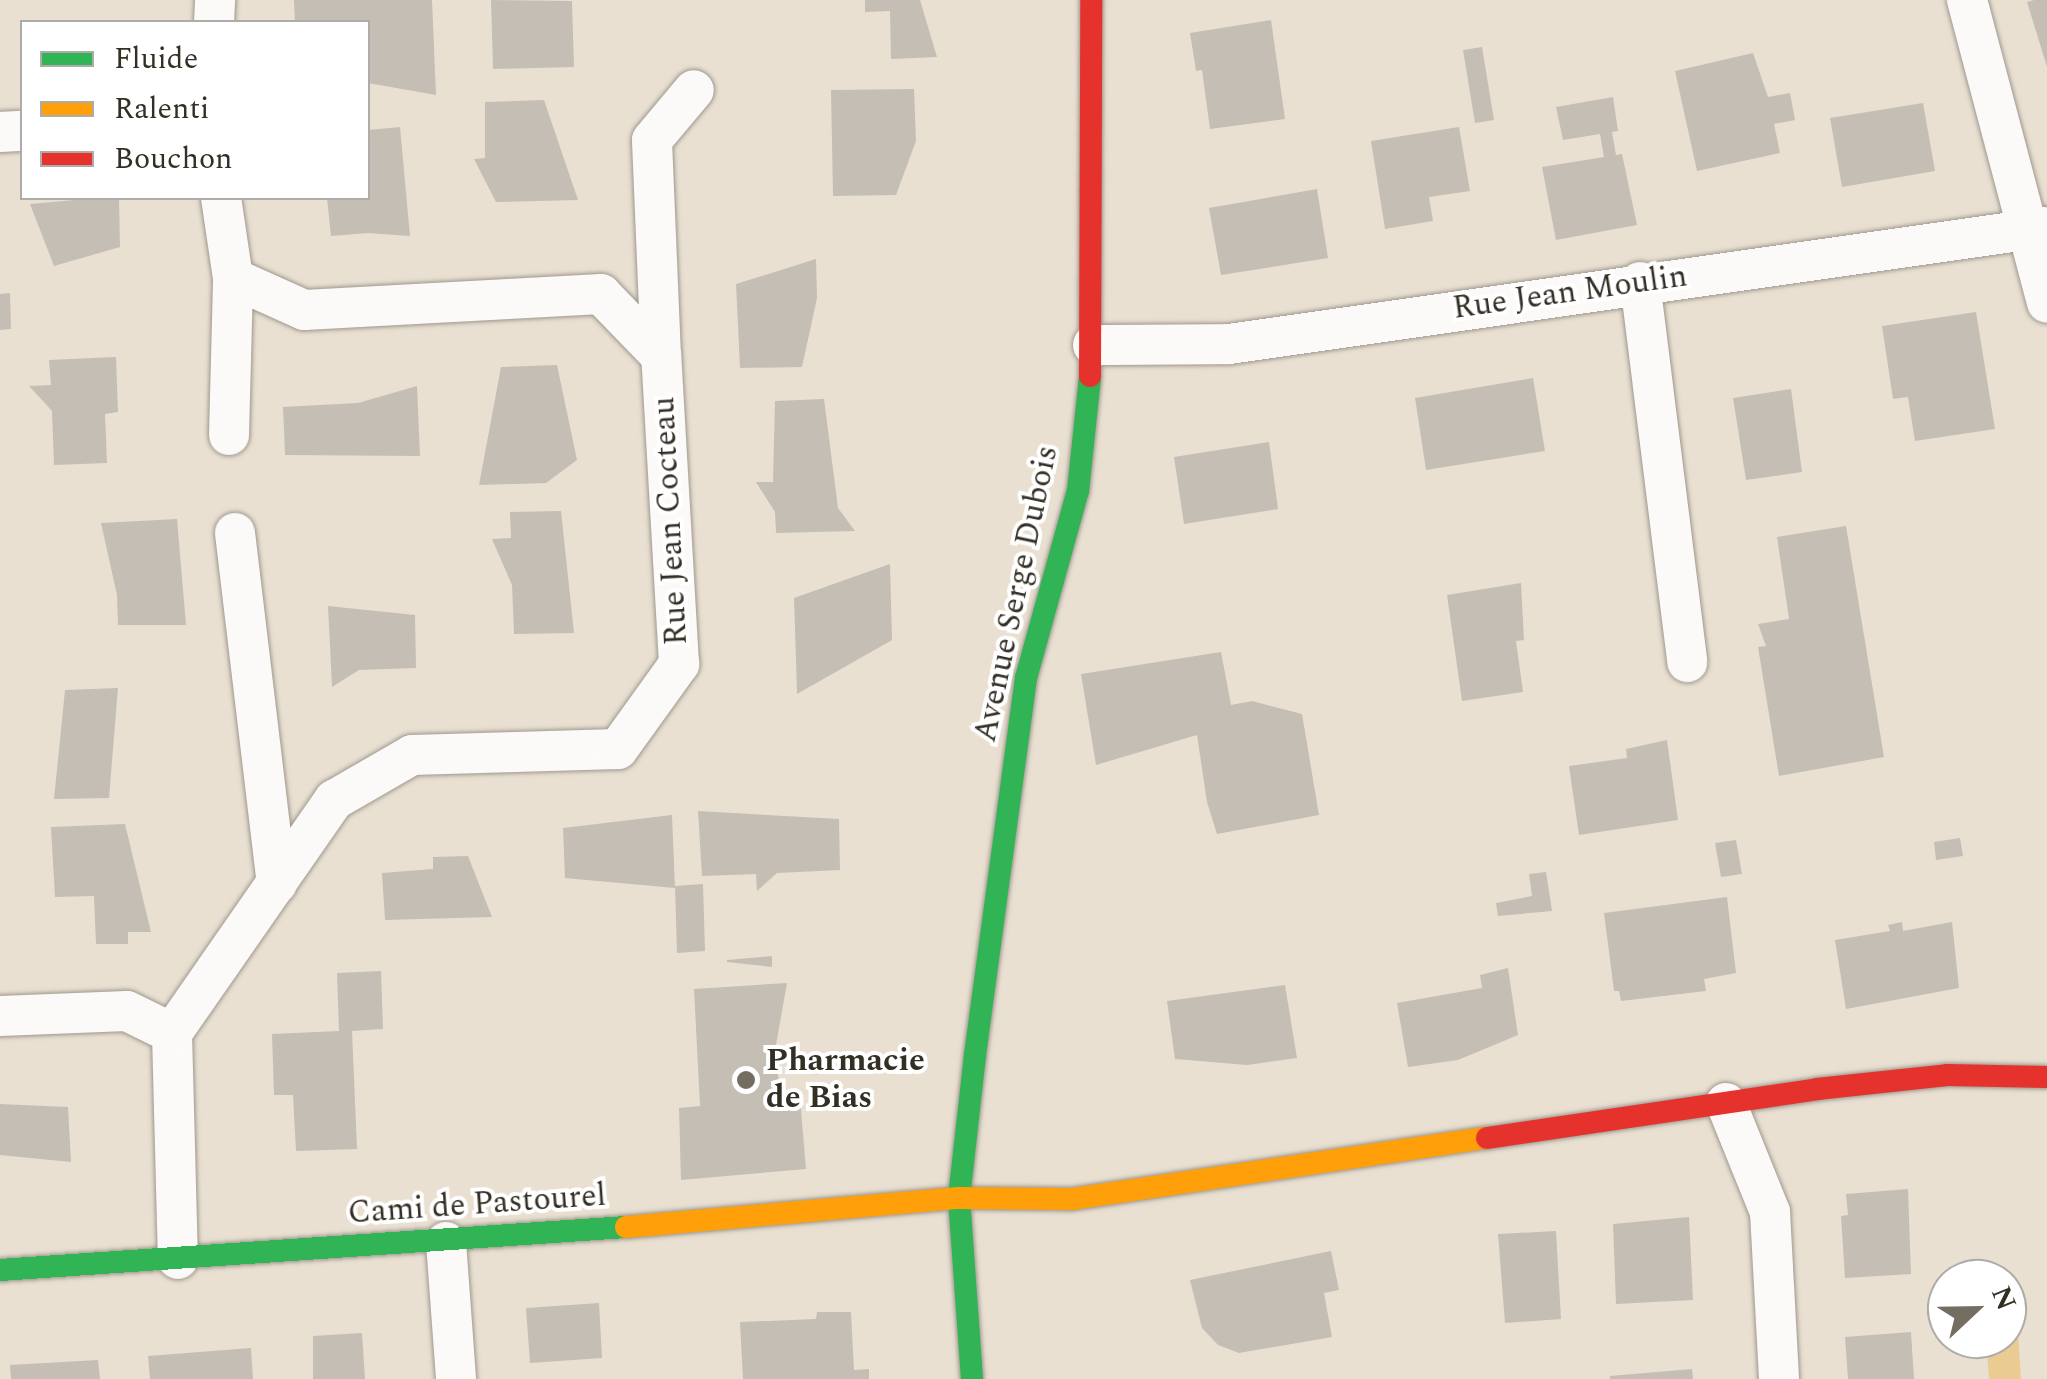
<!DOCTYPE html>
<html>
<head>
<meta charset="utf-8">
<style>
	body { margin:0 }
	#map { position:relative; width:2047px; height:1379px; overflow:hidden; background:#e9e0d2; font-family:Spectral,serif }
	div>[style] { position:absolute }
	.water>* { inset:0; background:#eacb92 }
	.building>* { inset:0; background:#c5beb4 }
	.roads { filter:drop-shadow(0 0 2px #9f988e) drop-shadow(0 0 2px #9f988e) }
	.street>* { height:40px; margin:-20px; padding:0 20px; transform-origin:20px; border-radius:20px; background:#fcfaf8 }
	.fast>* { height:22px; margin:-11px; padding:0 11px; transform-origin:11px; border-radius:11px; background:#30b455 }
	.slow>* { height:22px; margin:-11px; padding:0 11px; transform-origin:11px; border-radius:11px; background:#ff9f0a }
	.jam>* { height:22px; margin:-11px; padding:0 11px; transform-origin:11px; border-radius:11px; background:#e5322d }
	.dots>* { width:28px; height:28px; translate:-50% -50%; box-sizing:border-box; border:5px solid #fff; border-radius:50% }
	span { translate:-50% -50%; white-space:nowrap; text-align:center; line-height:1.15; -webkit-text-stroke:8px #fff; paint-order:stroke }
	.street-label { font-size:32px; color:#342f25 }
	.poi-label { font-size:32px; color:#342f25; font-weight:700 }
	.left { translate:0 -50%; text-align:left }
	.legend { position:absolute; left:20px; top:20px; width:350px; height:180px; box-sizing:border-box; background:#fff; border:2px solid #aeaca8; margin:0; padding:12px 18px; list-style:none; font-size:30px; color:#342f25 }
	.legend li { display:flex; align-items:center; gap:20px; height:50px }
	.legend b { width:50px; border:2px solid #aeaca8 }
	.north { position:absolute; left:1927px; top:1259px; width:100px; height:100px; box-sizing:border-box; background:#fff; border:2px solid #aeaca8; border-radius:50%; rotate:68deg; font-size:28px; font-weight:700; line-height:40px; text-align:center; color:#342f25 }
	.north::after { content:''; display:block; margin:auto; width:35px; height:45px; background:#736d62; clip-path:polygon(50% 0,100% 100%,50% 72%,0 100%) }
</style>
</head>
<body>
<div id="map">
	<div class="water">
		<div style="clip-path:polygon(2018px 1331px,2021px 1379px,1989px 1379px,1986px 1339px,2007px 1339px,2007px 1332px)"></div>
	</div>
	<div class="building">
		<div style="clip-path:polygon(294px 0,432px 0,436px 95px,368px 83px,368px 22px,295px 22px)"></div>
		<div style="clip-path:polygon(491px 0,572px 1px,574px 67px,493px 69px)"></div>
		<div style="clip-path:polygon(865px 0,920px 0,937px 57px,891px 59px,890px 11px,865px 12px)"></div>
		<div style="clip-path:polygon(2034px 0,2047px 0,2047px 67px,2027px 2px)"></div>
		<div style="clip-path:polygon(1271px 20px,1285px 119px,1210px 129px,1202px 70px,1196px 71px,1190px 33px)"></div>
		<div style="clip-path:polygon(1482px 47px,1494px 120px,1475px 123px,1463px 50px)"></div>
		<div style="clip-path:polygon(1753px 53px,1768px 97px,1790px 93px,1795px 120px,1774px 124px,1780px 153px,1697px 171px,1675px 71px)"></div>
		<div style="clip-path:polygon(914px 89px,916px 141px,896px 195px,833px 196px,831px 90px)"></div>
		<div style="clip-path:polygon(1613px 97px,1618px 131px,1612px 132px,1616px 155px,1622px 154px,1637px 225px,1556px 240px,1542px 167px,1604px 157px,1600px 134px,1563px 140px,1556px 107px)"></div>
		<div style="clip-path:polygon(544px 100px,578px 200px,496px 202px,474px 159px,485px 158px,485px 102px)"></div>
		<div style="clip-path:polygon(1923px 103px,1935px 171px,1842px 187px,1830px 118px)"></div>
		<div style="clip-path:polygon(400px 127px,410px 236px,368px 233px,331px 236px,327px 198px,368px 198px,368px 130px)"></div>
		<div style="clip-path:polygon(1459px 127px,1470px 191px,1429px 197px,1433px 221px,1385px 229px,1371px 141px)"></div>
		<div style="clip-path:polygon(1317px 189px,1328px 258px,1221px 275px,1209px 208px)"></div>
		<div style="clip-path:polygon(97px 198px,119px 198px,120px 247px,54px 266px,30px 204px)"></div>
		<div style="clip-path:polygon(816px 259px,817px 298px,802px 367px,740px 368px,736px 284px)"></div>
		<div style="clip-path:polygon(10px 293px,11px 329px,0 330px,0 294px)"></div>
		<div style="clip-path:polygon(1976px 312px,1995px 429px,1915px 441px,1908px 397px,1893px 399px,1882px 326px)"></div>
		<div style="clip-path:polygon(116px 357px,118px 412px,105px 414px,107px 463px,54px 465px,52px 411px,29px 386px,51px 385px,49px 360px)"></div>
		<div style="clip-path:polygon(557px 365px,577px 460px,546px 483px,479px 485px,501px 367px)"></div>
		<div style="clip-path:polygon(1533px 378px,1545px 451px,1426px 470px,1415px 398px)"></div>
		<div style="clip-path:polygon(417px 386px,420px 456px,285px 455px,283px 407px,358px 403px)"></div>
		<div style="clip-path:polygon(1791px 389px,1802px 472px,1746px 480px,1733px 398px)"></div>
		<div style="clip-path:polygon(824px 399px,838px 508px,855px 531px,776px 533px,775px 512px,756px 482px,773px 482px,775px 401px)"></div>
		<div style="clip-path:polygon(1269px 442px,1278px 509px,1184px 524px,1174px 457px)"></div>
		<div style="clip-path:polygon(561px 511px,574px 633px,514px 634px,512px 585px,492px 539px,511px 538px,510px 512px)"></div>
		<div style="clip-path:polygon(177px 519px,186px 625px,118px 625px,117px 595px,101px 523px)"></div>
		<div style="clip-path:polygon(1846px 526px,1884px 757px,1779px 776px,1758px 647px,1766px 646px,1758px 624px,1789px 619px,1777px 537px)"></div>
		<div style="clip-path:polygon(890px 564px,892px 640px,797px 694px,794px 598px)"></div>
		<div style="clip-path:polygon(1521px 583px,1524px 640px,1516px 641px,1523px 692px,1462px 701px,1447px 595px)"></div>
		<div style="clip-path:polygon(328px 606px,415px 615px,416px 668px,359px 670px,332px 687px)"></div>
		<div style="clip-path:polygon(1221px 652px,1231px 705px,1252px 701px,1302px 714px,1319px 815px,1217px 834px,1207px 802px,1197px 735px,1096px 765px,1081px 674px)"></div>
		<div style="clip-path:polygon(118px 688px,109px 798px,54px 799px,65px 690px)"></div>
		<div style="clip-path:polygon(1667px 740px,1678px 820px,1579px 835px,1569px 766px,1627px 758px,1626px 749px)"></div>
		<div style="clip-path:polygon(698px 811px,839px 819px,840px 870px,777px 873px,757px 891px,756px 874px,702px 876px)"></div>
		<div style="clip-path:polygon(672px 815px,675px 888px,565px 878px,563px 828px)"></div>
		<div style="clip-path:polygon(125px 824px,151px 932px,128px 932px,128px 944px,96px 944px,94px 896px,55px 897px,51px 827px)"></div>
		<div style="clip-path:polygon(1960px 838px,1963px 856px,1936px 860px,1934px 842px)"></div>
		<div style="clip-path:polygon(1736px 840px,1742px 874px,1721px 877px,1715px 843px)"></div>
		<div style="clip-path:polygon(468px 856px,492px 917px,385px 920px,382px 873px,433px 869px,433px 857px)"></div>
		<div style="clip-path:polygon(1546px 872px,1552px 911px,1498px 916px,1496px 903px,1532px 896px,1529px 874px)"></div>
		<div style="clip-path:polygon(703px 884px,705px 951px,677px 953px,675px 886px)"></div>
		<div style="clip-path:polygon(1727px 897px,1736px 973px,1704px 979px,1706px 991px,1621px 1001px,1619px 991px,1614px 991px,1604px 913px)"></div>
		<div style="clip-path:polygon(1902px 922px,1903px 931px,1952px 922px,1959px 988px,1846px 1009px,1835px 940px,1890px 931px,1888px 925px)"></div>
		<div style="clip-path:polygon(772px 956px,772px 967px,727px 962px,727px 960px)"></div>
		<div style="clip-path:polygon(1508px 968px,1518px 1035px,1458px 1060px,1408px 1067px,1397px 1003px,1482px 988px,1480px 975px)"></div>
		<div style="clip-path:polygon(381px 971px,383px 1029px,352px 1031px,357px 1149px,296px 1151px,293px 1095px,274px 1095px,272px 1034px,339px 1031px,337px 973px)"></div>
		<div style="clip-path:polygon(787px 983px,776px 1045px,780px 1100px,800px 1098px,806px 1169px,681px 1180px,679px 1108px,700px 1106px,694px 989px)"></div>
		<div style="clip-path:polygon(1285px 985px,1297px 1058px,1247px 1065px,1175px 1059px,1167px 1001px)"></div>
		<div style="clip-path:polygon(0 1104px,68px 1107px,71px 1162px,0 1155px)"></div>
		<div style="clip-path:polygon(1908px 1189px,1911px 1274px,1845px 1278px,1841px 1216px,1848px 1215px,1846px 1194px)"></div>
		<div style="clip-path:polygon(1689px 1217px,1693px 1300px,1616px 1304px,1613px 1224px)"></div>
		<div style="clip-path:polygon(1556px 1231px,1561px 1319px,1505px 1323px,1498px 1234px)"></div>
		<div style="clip-path:polygon(1331px 1251px,1339px 1290px,1324px 1293px,1332px 1337px,1239px 1353px,1218px 1345px,1202px 1328px,1190px 1280px)"></div>
		<div style="clip-path:polygon(599px 1303px,602px 1358px,530px 1363px,526px 1308px)"></div>
		<div style="clip-path:polygon(817px 1312px,851px 1312px,854px 1370px,869px 1369px,869px 1379px,743px 1379px,740px 1322px,816px 1319px)"></div>
		<div style="clip-path:polygon(1911px 1332px,1914px 1379px,1848px 1379px,1845px 1337px)"></div>
		<div style="clip-path:polygon(362px 1333px,365px 1379px,313px 1379px,313px 1336px)"></div>
		<div style="clip-path:polygon(251px 1348px,253px 1379px,150px 1379px,148px 1356px)"></div>
		<div style="clip-path:polygon(98px 1360px,100px 1379px,11px 1379px,10px 1365px)"></div>
		<div style="clip-path:polygon(1692px 1369px,1693px 1379px,1610px 1379px,1610px 1376px)"></div>
	</div>
	<div class="roads">
		<div class="street">
			<div style="left:1967px;top:0;width:313px;rotate:75.2deg"></div>
			<div style="left:214px;top:22px;width:22px;rotate:-87deg"></div>
			<div style="left:0;top:132px;width:22px;rotate:-3deg"></div>
			<div style="left:1640px;top:282px;width:383px;rotate:82.9deg"></div>
			<div style="left:1093px;top:345px;width:136px;rotate:-0.4deg"></div>
			<div style="left:1229px;top:344px;width:826px;rotate:-8.14deg"></div>
			<div style="left:661px;top:356px;width:216px;rotate:-92.4deg"></div>
			<div style="left:652px;top:140px;width:65px;rotate:-50deg"></div>
			<div style="left:229px;top:435px;width:157px;rotate:-88.5deg"></div>
			<div style="left:235px;top:533px;width:353px;rotate:83.2deg"></div>
			<div style="left:0;top:1016px;width:127px;rotate:-2.3deg"></div>
			<div style="left:127px;top:1011px;width:50px;rotate:26.1deg"></div>
			<div style="left:172px;top:1033px;width:226px;rotate:88.5deg"></div>
			<div style="left:172px;top:1033px;width:284px;rotate:-55.2deg"></div>
			<div style="left:334px;top:800px;width:90px;rotate:-30deg"></div>
			<div style="left:412px;top:755px;width:206px;rotate:-1.7deg"></div>
			<div style="left:618px;top:749px;width:105px;rotate:-54.3deg"></div>
			<div style="left:679px;top:664px;width:309px;rotate:-93.3deg"></div>
			<div style="left:661px;top:356px;width:86px;rotate:-134.1deg"></div>
			<div style="left:601px;top:294px;width:297px;rotate:176.9deg"></div>
			<div style="left:304px;top:310px;width:78px;rotate:-155.7deg"></div>
			<div style="left:233px;top:278px;width:81px;rotate:-98.5deg"></div>
			<div style="left:1726px;top:1103px;width:118px;rotate:68deg"></div>
			<div style="left:1770px;top:1212px;width:167px;rotate:86.9deg"></div>
			<div style="left:446px;top:1242px;width:137px;rotate:85.8deg"></div>
		</div>
		<div class="fast">
			<div style="left:0;top:1270px;width:627px;rotate:-3.93deg"></div>
			<div style="left:972px;top:1379px;width:181px;rotate:-94.1deg"></div>
			<div style="left:959px;top:1198px;width:144px;rotate:-83.6deg"></div>
			<div style="left:975px;top:1055px;width:380px;rotate:-82.3deg"></div>
			<div style="left:1026px;top:678px;width:194px;rotate:-74.5deg"></div>
			<div style="left:1078px;top:491px;width:116px;rotate:-84deg"></div>
		</div>
		<div class="slow">
			<div style="left:626px;top:1227px;width:334px;rotate:-5deg"></div>
			<div style="left:959px;top:1198px;width:113px;rotate:0.5deg"></div>
			<div style="left:1072px;top:1199px;width:419px;rotate:-8.4deg"></div>
		</div>
		<div class="jam">
			<div style="left:1090px;top:376px;width:376px;rotate:-89.8deg"></div>
			<div style="left:1487px;top:1138px;width:334px;rotate:-8.4deg"></div>
			<div style="left:1817px;top:1089px;width:131px;rotate:-6.1deg"></div>
			<div style="left:1947px;top:1075px;width:100px;rotate:1.1deg"></div>
		</div>
	</div>
	<div class="dots">
		<div style="left:746px;top:1080px;background:#736d62"></div>
	</div>
	<div class="street-label">
		<span style="left:1570px;top:293px;rotate:-8deg">Rue Jean Moulin</span>
		<span style="left:671px;top:521px;rotate:-93deg">Rue Jean Cocteau</span>
		<span style="left:1017px;top:594px;rotate:-78deg">Avenue Serge Dubois</span>
		<span style="left:477px;top:1205px;rotate:-4deg">Cami de Pastourel</span>
	</div>
	<div class="poi-label">
		<span class="left" style="left:766px;top:1080px">Pharmacie<br>de Bias</span>
	</div>
	<ul class="legend">
	<li><b style="height:12px;background:#30b455"></b>Fluide</li>
	<li><b style="height:12px;background:#ff9f0a"></b>Ralenti</li>
	<li><b style="height:12px;background:#e5322d"></b>Bouchon</li>
	</ul>
	<div class="north">N</div>
</div>
</body>
</html>
